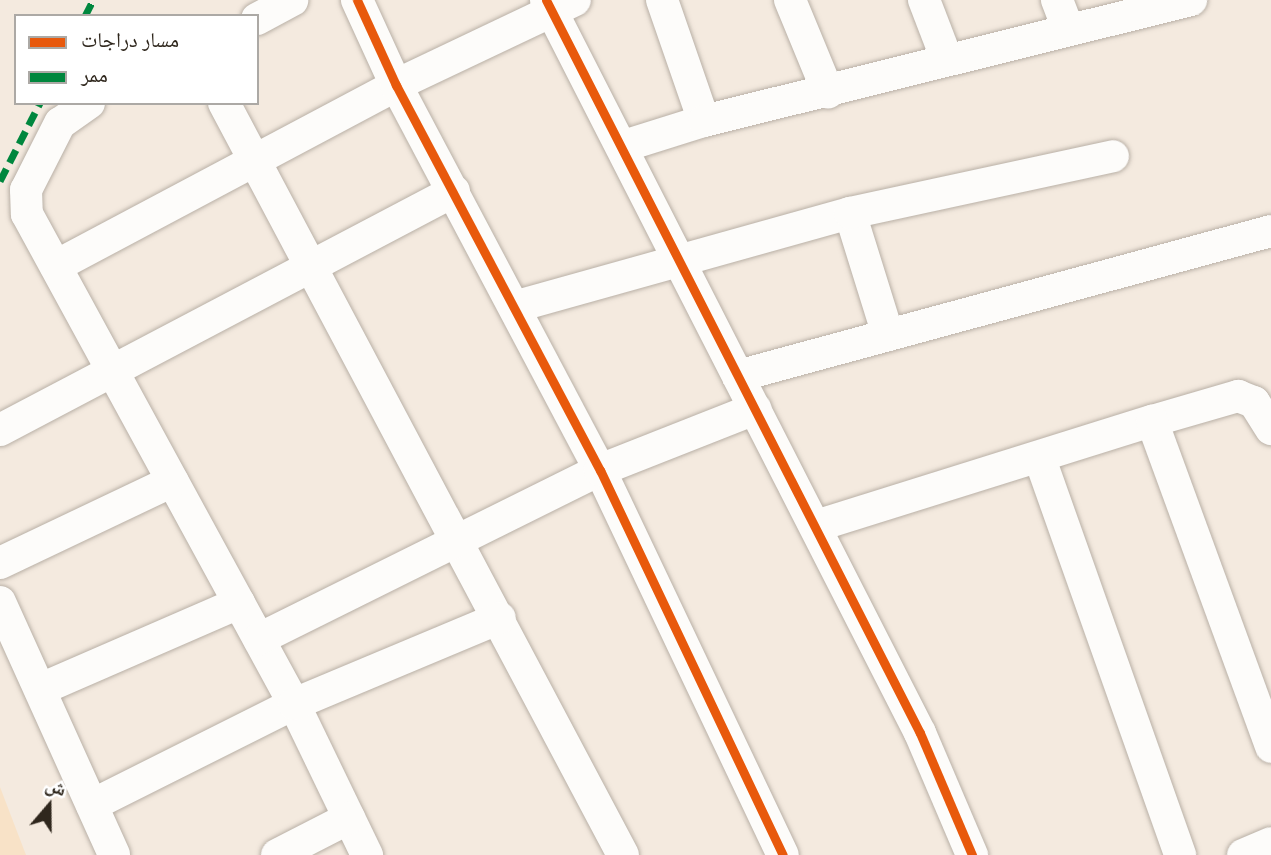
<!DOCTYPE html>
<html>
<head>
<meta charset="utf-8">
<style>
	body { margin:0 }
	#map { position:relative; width:1271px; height:855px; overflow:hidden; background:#f4eadf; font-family:"PT Sans Narrow","Noto Naskh Arabic",sans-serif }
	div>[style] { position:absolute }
	.green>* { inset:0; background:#f8e2c7 }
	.roads { filter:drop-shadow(0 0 2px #b9b0a6) drop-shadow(0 0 2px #b9b0a6) }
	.minor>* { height:32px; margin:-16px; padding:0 16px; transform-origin:16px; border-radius:16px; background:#fdfcfa }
	.quiet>* { height:7px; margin-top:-3.5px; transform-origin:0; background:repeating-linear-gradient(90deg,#00873e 0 14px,transparent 0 21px) }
	.cycleway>* { height:9px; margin:-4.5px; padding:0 4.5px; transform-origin:4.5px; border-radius:4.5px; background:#e8590c }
	span { translate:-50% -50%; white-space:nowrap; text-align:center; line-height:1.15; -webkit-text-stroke:5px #fff; paint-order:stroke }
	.legend { position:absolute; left:14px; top:14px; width:245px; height:91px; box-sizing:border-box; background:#fff; border:2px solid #aca9a5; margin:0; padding:9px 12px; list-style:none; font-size:21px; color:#2f271d }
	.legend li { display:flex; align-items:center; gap:14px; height:35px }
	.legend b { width:35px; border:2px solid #aca9a5 }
	.north { position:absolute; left:14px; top:771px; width:70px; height:70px; -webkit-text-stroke:5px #fff; paint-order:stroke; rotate:20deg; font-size:19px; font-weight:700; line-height:28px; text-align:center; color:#2f271d }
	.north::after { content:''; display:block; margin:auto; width:24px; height:32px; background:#2f271d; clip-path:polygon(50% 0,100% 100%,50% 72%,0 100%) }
</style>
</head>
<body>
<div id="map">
	<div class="green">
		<div style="clip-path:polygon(0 787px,26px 855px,0 855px)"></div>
	</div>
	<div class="roads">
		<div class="minor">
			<div style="left:357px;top:0;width:94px;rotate:65.4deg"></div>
			<div style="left:396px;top:85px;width:436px;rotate:62.1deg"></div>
			<div style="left:600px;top:470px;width:426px;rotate:64.6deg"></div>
			<div style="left:546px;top:0;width:823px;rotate:62.97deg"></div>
			<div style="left:920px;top:733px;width:133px;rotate:66.9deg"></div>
			<div style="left:662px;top:0;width:128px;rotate:70.9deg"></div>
			<div style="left:790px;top:0;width:100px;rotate:67.6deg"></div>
			<div style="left:924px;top:0;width:64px;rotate:69deg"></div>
			<div style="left:1057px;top:0;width:31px;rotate:69deg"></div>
			<div style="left:257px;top:19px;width:40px;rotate:-28deg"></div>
			<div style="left:89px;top:103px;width:35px;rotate:145deg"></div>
			<div style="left:60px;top:123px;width:75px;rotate:116.9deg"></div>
			<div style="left:26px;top:190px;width:24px;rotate:88deg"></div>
			<div style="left:27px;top:214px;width:558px;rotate:61.41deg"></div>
			<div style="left:294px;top:704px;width:168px;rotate:64.2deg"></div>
			<div style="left:224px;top:103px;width:851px;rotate:62.05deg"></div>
			<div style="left:624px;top:146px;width:84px;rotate:-17.4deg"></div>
			<div style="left:704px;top:121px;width:502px;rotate:-13.95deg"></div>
			<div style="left:850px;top:213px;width:128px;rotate:72.7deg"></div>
			<div style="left:56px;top:266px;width:385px;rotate:-28deg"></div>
			<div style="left:396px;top:85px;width:198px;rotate:-25.4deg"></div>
			<div style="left:517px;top:306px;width:346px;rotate:-15.6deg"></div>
			<div style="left:850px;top:213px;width:269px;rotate:-12.2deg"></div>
			<div style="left:738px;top:376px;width:552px;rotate:-15.22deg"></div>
			<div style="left:1152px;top:421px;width:90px;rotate:-16.2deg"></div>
			<div style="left:1238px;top:396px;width:17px;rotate:21deg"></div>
			<div style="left:1254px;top:402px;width:32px;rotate:58deg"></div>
			<div style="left:0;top:430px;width:513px;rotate:-27.76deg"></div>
			<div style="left:1040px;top:459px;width:420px;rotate:70.5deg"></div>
			<div style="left:816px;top:526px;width:352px;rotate:-17.4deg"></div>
			<div style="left:1152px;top:421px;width:347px;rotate:69.9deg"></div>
			<div style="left:0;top:563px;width:191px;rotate:-25.4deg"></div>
			<div style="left:0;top:602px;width:277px;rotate:65.7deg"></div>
			<div style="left:259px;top:639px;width:381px;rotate:-26.4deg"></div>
			<div style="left:600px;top:470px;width:167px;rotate:-21.5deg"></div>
			<div style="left:41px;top:689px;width:216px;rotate:-23.5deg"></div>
			<div style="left:92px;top:805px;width:226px;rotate:-26.6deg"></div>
			<div style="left:294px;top:704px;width:223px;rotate:-22.7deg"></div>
			<div style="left:277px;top:855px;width:81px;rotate:-27.2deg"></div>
			<div style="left:1243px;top:855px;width:30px;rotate:-23deg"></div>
		</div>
	</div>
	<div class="quiet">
		<div style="left:85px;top:16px;width:18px;rotate:-63deg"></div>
		<div style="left:0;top:181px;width:88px;rotate:-62.9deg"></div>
	</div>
	<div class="cycleway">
		<div style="left:357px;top:0;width:94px;rotate:65.4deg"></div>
		<div style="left:396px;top:85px;width:436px;rotate:62.1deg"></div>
		<div style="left:600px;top:470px;width:426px;rotate:64.6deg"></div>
		<div style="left:546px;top:0;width:823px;rotate:62.97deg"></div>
		<div style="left:920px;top:733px;width:133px;rotate:66.9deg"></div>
	</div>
	<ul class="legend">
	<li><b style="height:9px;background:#e8590c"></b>مسار دراجات</li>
	<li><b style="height:9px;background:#00873e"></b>ممر</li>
	</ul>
	<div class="north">ش</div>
</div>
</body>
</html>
